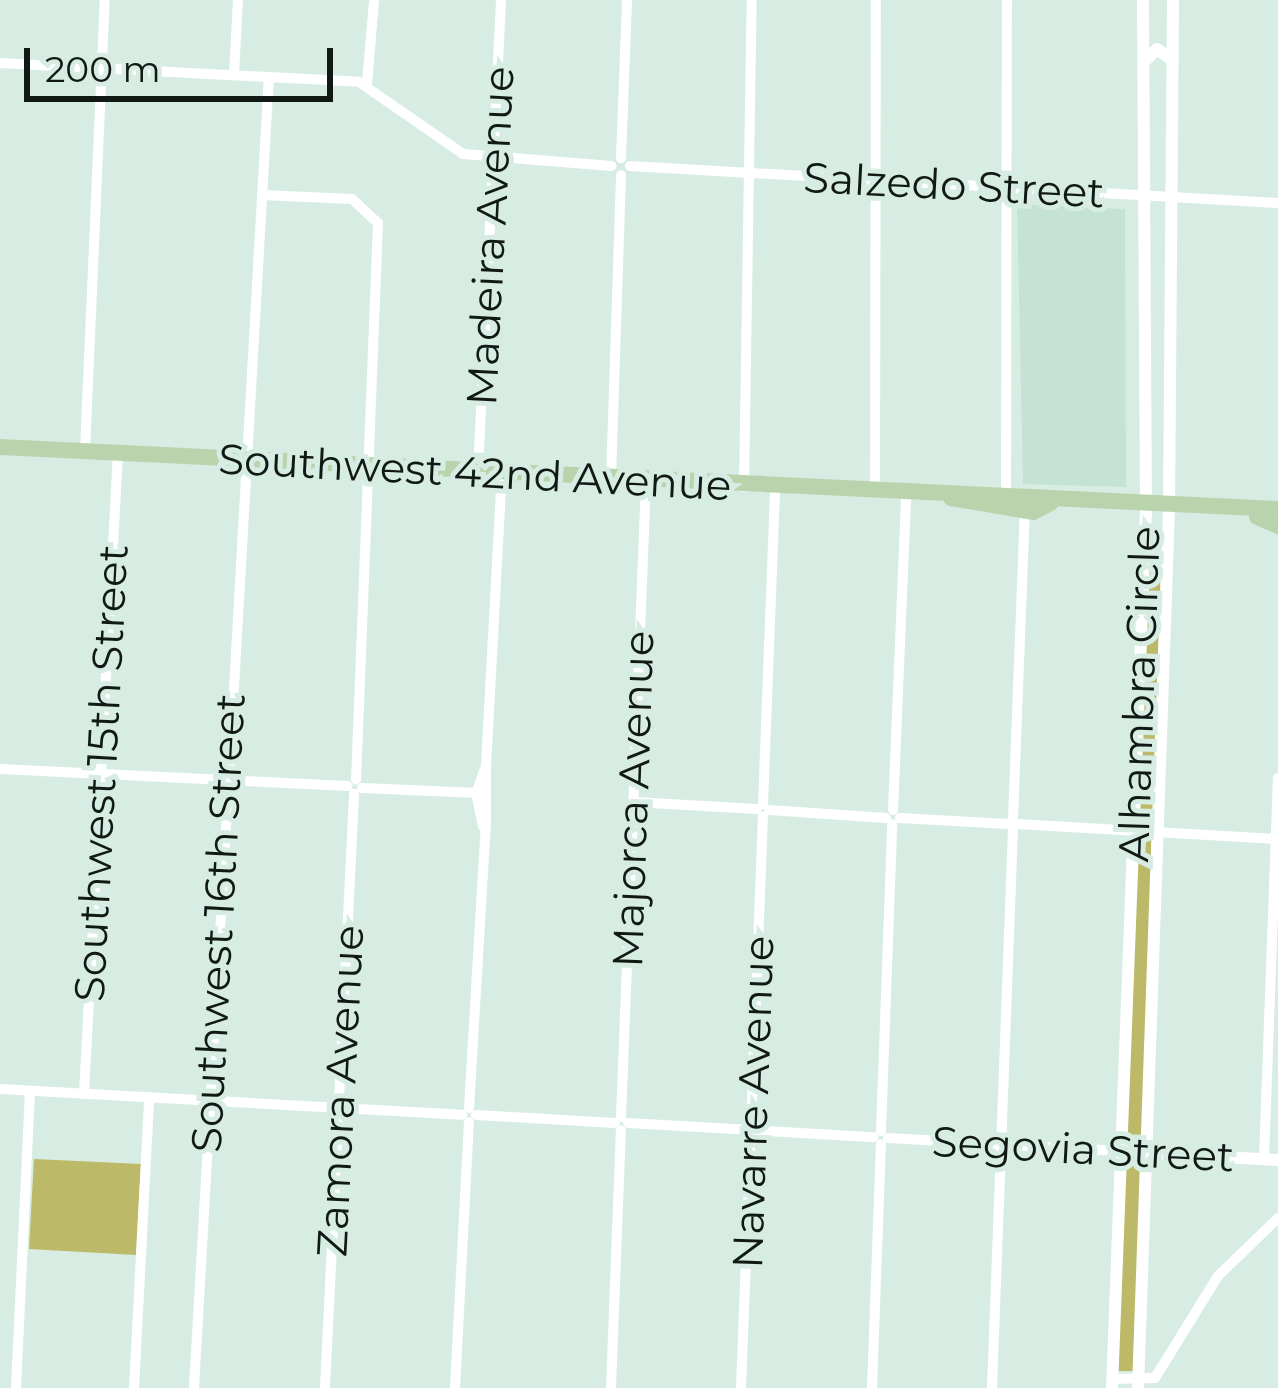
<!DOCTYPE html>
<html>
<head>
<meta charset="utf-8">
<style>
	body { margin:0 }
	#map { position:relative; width:1278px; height:1388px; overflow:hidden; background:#d7ede3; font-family:Montserrat,sans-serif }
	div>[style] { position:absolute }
	.built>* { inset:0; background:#c5e3d5 }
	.green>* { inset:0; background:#bcb968 }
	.minor>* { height:10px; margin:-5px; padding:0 5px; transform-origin:5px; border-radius:5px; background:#fff }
	.tertiary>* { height:12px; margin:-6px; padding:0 6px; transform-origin:6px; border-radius:6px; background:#fff }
	.primary>* { height:16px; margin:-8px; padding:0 8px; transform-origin:8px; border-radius:8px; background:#b9d4ad }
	span { translate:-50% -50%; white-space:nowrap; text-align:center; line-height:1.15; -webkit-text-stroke:10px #d7ede3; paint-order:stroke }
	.street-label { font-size:42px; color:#111915 }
	.scale { position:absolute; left:24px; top:48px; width:309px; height:54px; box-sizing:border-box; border:6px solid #111915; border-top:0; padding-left:15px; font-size:36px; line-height:42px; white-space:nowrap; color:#111915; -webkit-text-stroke:9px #d7ede3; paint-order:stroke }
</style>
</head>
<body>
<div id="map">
	<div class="built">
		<div style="clip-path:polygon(1017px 204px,1125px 209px,1126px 487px,1023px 484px)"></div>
	</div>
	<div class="green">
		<div style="clip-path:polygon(1149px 534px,1158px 535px,1161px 589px,1154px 824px,1139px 824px)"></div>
		<div style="clip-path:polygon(1138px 835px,1152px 836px,1143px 1145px,1126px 1144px)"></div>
		<div style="clip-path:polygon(1125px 1158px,1142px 1158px,1135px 1371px,1118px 1371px)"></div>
		<div style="clip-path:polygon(34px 1159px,141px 1164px,136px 1255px,29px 1249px)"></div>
	</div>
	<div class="minor">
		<div style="left:0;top:63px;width:360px;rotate:3deg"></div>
		<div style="left:359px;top:82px;width:126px;rotate:34.7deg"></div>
		<div style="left:463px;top:154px;width:149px;rotate:4.6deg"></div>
		<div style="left:234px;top:74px;width:74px;rotate:-86.9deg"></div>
		<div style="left:367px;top:84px;width:84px;rotate:-85.2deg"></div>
		<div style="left:621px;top:158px;width:158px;rotate:-87.8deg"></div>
		<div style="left:630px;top:166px;width:649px;rotate:3.27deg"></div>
		<div style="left:262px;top:195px;width:90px;rotate:2.5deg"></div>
		<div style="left:352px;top:199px;width:35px;rotate:43deg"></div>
		<div style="left:378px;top:223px;width:557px;rotate:92.26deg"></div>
		<div style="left:85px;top:451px;width:451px;rotate:-87.5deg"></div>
		<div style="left:478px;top:471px;width:472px;rotate:-87.2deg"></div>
		<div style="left:611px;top:478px;width:303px;rotate:-88.1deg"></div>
		<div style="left:744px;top:487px;width:487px;rotate:-89.1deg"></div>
		<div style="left:875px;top:490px;width:490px;rotate:-89.9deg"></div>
		<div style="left:1006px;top:493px;width:493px;rotate:-89.9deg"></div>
		<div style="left:486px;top:766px;width:294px;rotate:-86.9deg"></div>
		<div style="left:0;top:769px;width:348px;rotate:2.8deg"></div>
		<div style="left:362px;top:788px;width:117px;rotate:2.4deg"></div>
		<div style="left:633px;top:802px;width:124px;rotate:3.2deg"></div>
		<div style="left:763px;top:804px;width:316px;rotate:-87.8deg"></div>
		<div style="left:769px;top:810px;width:117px;rotate:3.9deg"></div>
		<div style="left:893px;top:810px;width:315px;rotate:-87.6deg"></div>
		<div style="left:900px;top:818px;width:108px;rotate:3.2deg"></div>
		<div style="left:1013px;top:819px;width:307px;rotate:-87.8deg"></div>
		<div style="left:1017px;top:824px;width:261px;rotate:3.3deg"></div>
		<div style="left:0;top:1089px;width:463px;rotate:3.2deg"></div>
		<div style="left:84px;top:1094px;width:643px;rotate:-86.97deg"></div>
		<div style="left:469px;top:1108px;width:287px;rotate:-86.6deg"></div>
		<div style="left:486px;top:822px;width:56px;rotate:-90deg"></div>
		<div style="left:486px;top:766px;width:29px;rotate:110deg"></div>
		<div style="left:476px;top:793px;width:34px;rotate:78deg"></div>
		<div style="left:476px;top:1115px;width:139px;rotate:3.3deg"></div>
		<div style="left:621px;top:1117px;width:636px;rotate:-87.75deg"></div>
		<div style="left:628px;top:1123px;width:246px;rotate:3.3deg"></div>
		<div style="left:881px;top:1131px;width:307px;rotate:-87.9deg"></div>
		<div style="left:888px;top:1138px;width:232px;rotate:3.2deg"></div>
		<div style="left:1264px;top:1159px;width:381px;rotate:-87.9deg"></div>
		<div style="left:1113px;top:1379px;width:42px;rotate:-1.4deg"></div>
		<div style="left:1155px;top:1378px;width:120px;rotate:-58.3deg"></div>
		<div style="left:1218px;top:1276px;width:83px;rotate:-44deg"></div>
		<div style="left:16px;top:1388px;width:297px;rotate:-87.3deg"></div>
		<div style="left:134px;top:1388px;width:291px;rotate:-87deg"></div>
		<div style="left:194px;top:1388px;width:1313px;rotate:-86.73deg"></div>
		<div style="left:325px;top:1388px;width:595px;rotate:-87.2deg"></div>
		<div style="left:455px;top:1388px;width:266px;rotate:-87deg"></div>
		<div style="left:611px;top:1388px;width:258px;rotate:-87.8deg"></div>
		<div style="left:741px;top:1388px;width:572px;rotate:-87.8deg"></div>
		<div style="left:872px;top:1388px;width:244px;rotate:-87.9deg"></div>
		<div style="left:992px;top:1388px;width:560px;rotate:-87.85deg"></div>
	</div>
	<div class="tertiary">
		<div style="left:1144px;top:62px;width:18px;rotate:-45deg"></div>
		<div style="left:1157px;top:49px;width:19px;rotate:35deg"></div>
		<div style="left:1120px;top:1151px;width:158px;rotate:3.3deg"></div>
		<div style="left:1112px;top:1388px;width:879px;rotate:-87.78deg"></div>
		<div style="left:1146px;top:510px;width:510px;rotate:-90.34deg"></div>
		<div style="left:1138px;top:1388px;width:878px;rotate:-87.98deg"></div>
		<div style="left:1169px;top:511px;width:511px;rotate:-89.55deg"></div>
	</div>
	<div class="primary">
		<div style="left:0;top:447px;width:1280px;rotate:2.78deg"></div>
		<div style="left:951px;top:498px;width:83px;rotate:9.7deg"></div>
		<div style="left:1033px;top:512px;width:20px;rotate:-27deg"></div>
		<div style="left:1257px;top:517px;width:23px;rotate:23deg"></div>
	</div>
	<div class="street-label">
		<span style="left:954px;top:185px;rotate:3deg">Salzedo Street</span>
		<span style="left:490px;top:236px;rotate:-87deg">Madeira Avenue</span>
		<span style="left:475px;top:472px;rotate:3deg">Southwest 42nd Avenue</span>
		<span style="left:1139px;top:694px;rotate:-88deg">Alhambra Circle</span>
		<span style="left:101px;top:773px;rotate:-87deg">Southwest 15th Street</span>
		<span style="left:633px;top:799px;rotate:-88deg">Majorca Avenue</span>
		<span style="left:218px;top:923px;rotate:-87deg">Southwest 16th Street</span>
		<span style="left:340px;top:1091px;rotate:-87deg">Zamora Avenue</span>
		<span style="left:753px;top:1102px;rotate:-88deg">Navarre Avenue</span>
		<span style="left:1083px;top:1149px;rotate:3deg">Segovia Street</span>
	</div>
	<div class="scale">200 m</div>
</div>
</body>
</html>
